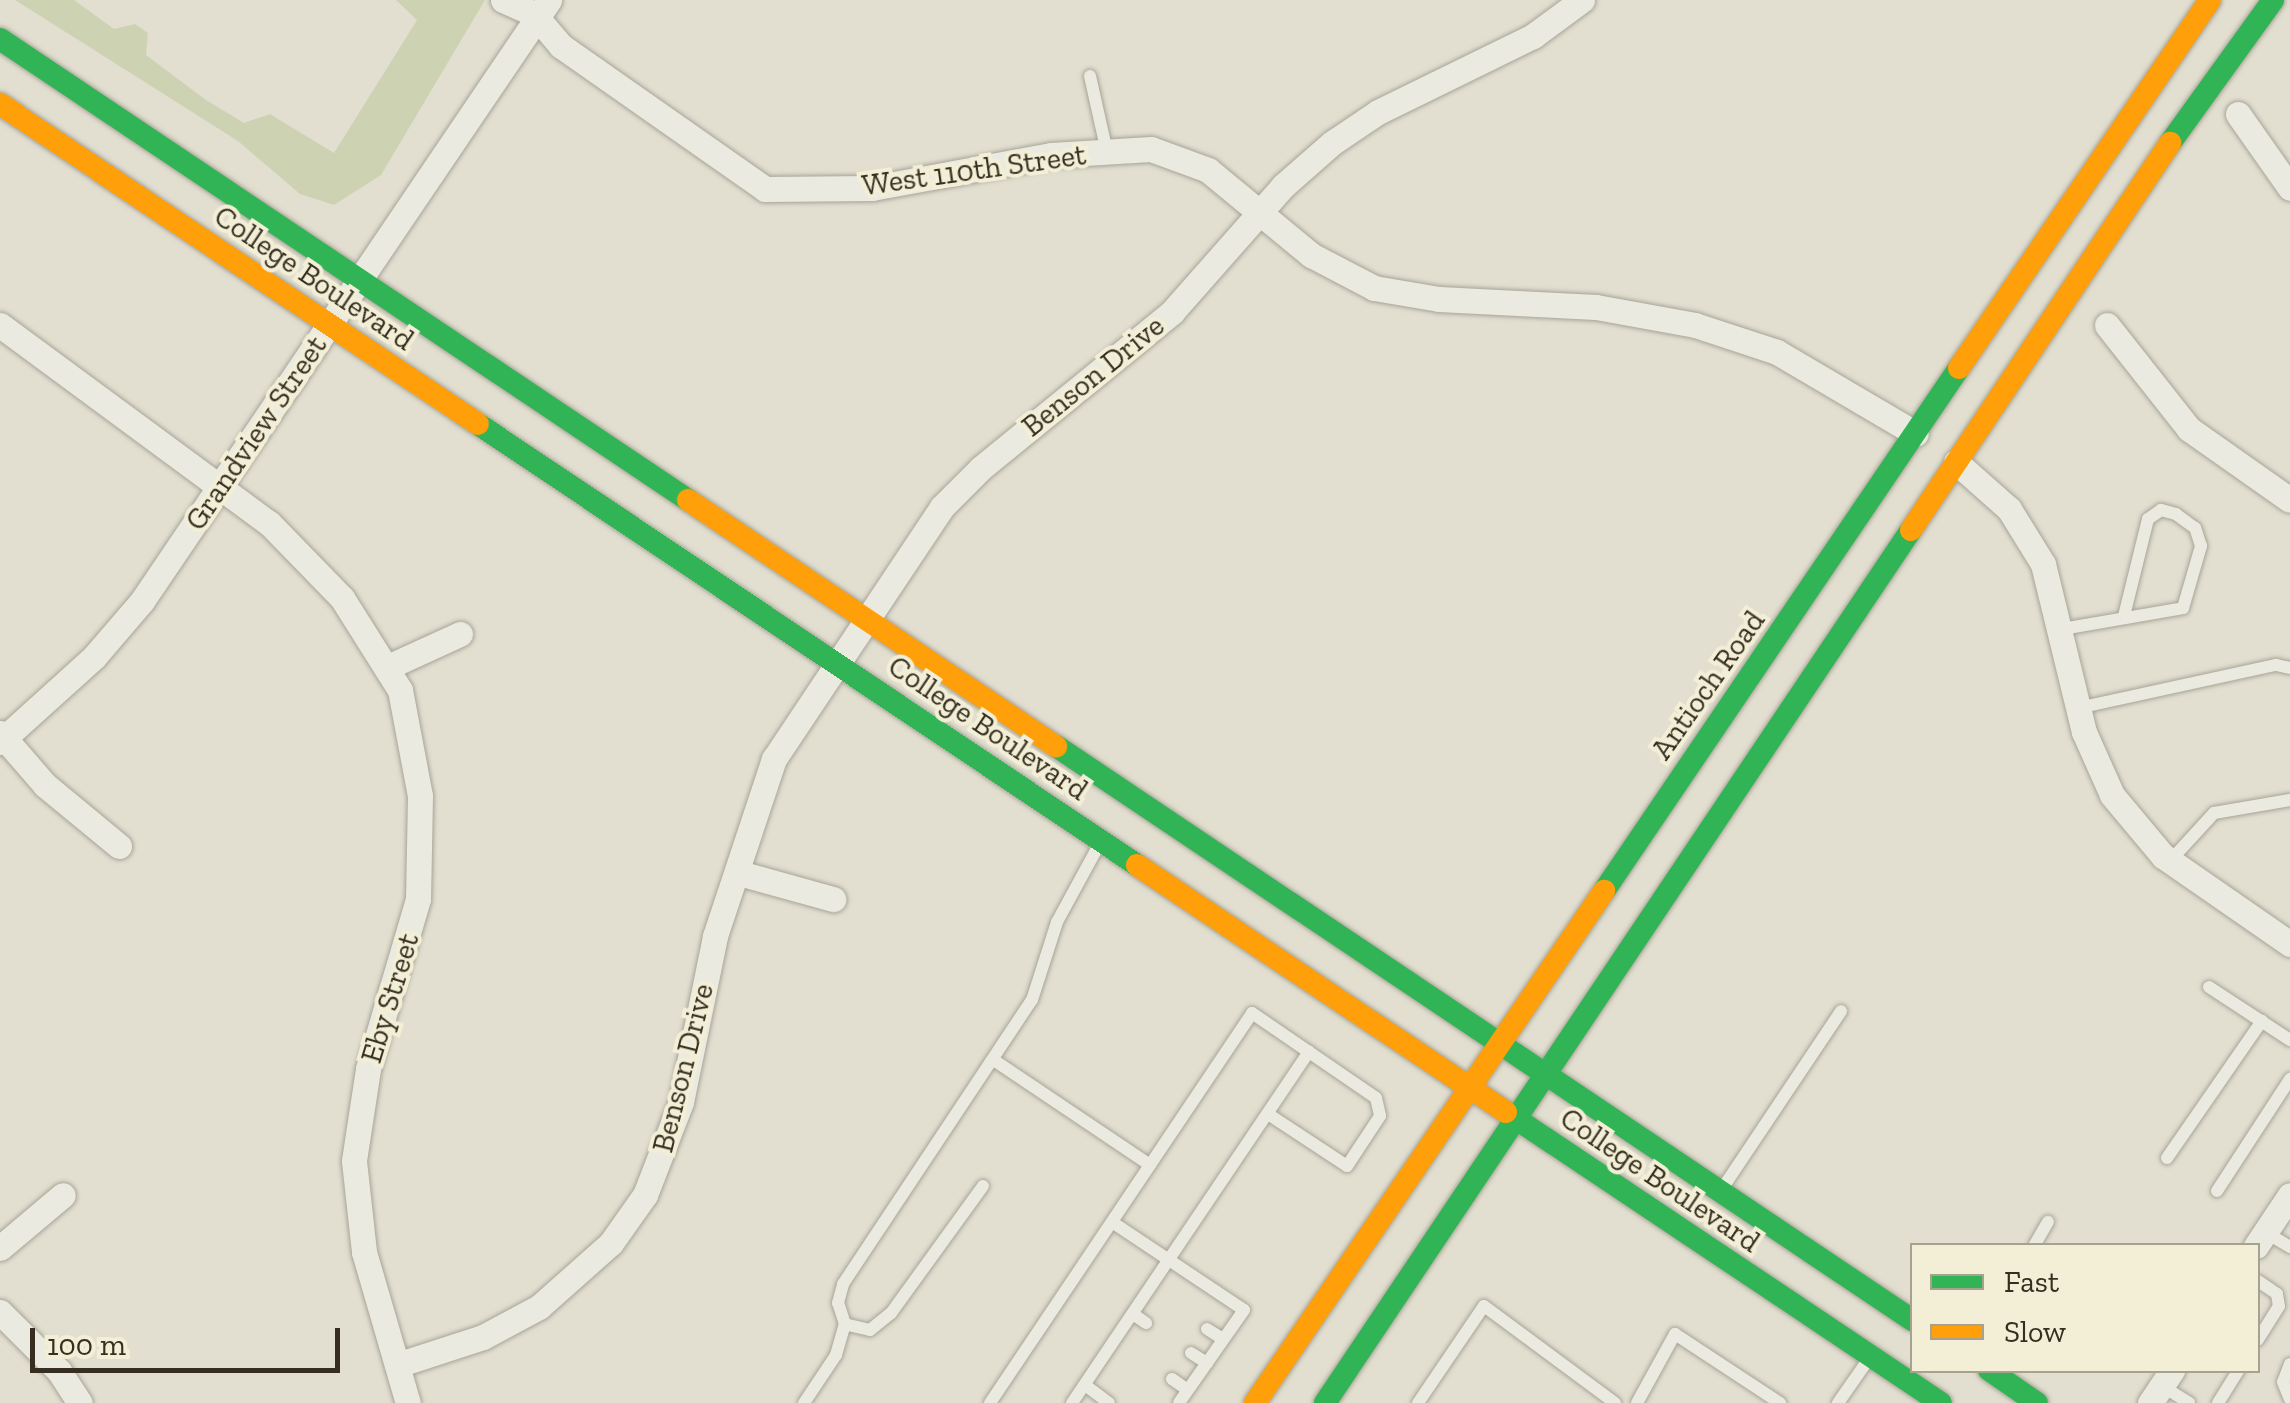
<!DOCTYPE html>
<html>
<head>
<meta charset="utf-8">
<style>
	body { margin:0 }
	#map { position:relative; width:2290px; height:1403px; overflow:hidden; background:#e2dfd0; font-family:"Zilla Slab",serif }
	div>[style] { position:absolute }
	.green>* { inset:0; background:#cdd2b3 }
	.roads { filter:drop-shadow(0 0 2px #a8a498) drop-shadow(0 0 2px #a8a498) }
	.lane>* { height:12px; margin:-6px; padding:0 6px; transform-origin:6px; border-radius:6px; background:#ebeae0 }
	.street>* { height:25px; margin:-12.5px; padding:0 12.5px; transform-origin:12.5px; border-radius:12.5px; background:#ebeae0 }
	.fast>* { height:22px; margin:-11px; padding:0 11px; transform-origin:11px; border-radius:11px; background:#30b455 }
	.slow>* { height:22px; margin:-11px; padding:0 11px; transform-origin:11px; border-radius:11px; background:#ff9f0a }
	span { translate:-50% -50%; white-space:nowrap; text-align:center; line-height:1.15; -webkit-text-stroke:8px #f2efd6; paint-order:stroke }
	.street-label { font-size:30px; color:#362e21 }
	.legend { position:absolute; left:1910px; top:1243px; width:350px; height:130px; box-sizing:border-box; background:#f2efd6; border:2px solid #a7a28e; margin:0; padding:12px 18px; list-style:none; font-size:30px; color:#362e21 }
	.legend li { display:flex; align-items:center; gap:20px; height:50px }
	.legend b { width:50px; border:2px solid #a7a28e }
	.scale { position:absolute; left:30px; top:1328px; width:310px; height:45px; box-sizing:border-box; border:5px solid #362e21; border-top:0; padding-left:12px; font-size:30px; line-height:35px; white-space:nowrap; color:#362e21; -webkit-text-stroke:8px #f2efd6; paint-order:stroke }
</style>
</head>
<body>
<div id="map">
	<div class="green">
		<div style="clip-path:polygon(15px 0,74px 0,114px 29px,135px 24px,148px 33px,146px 55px,206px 100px,244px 123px,270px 114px,334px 153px,417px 20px,396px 0,485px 0,381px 175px,334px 205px,300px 194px,238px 141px)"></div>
	</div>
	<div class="roads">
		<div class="lane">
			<div style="left:1090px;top:76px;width:78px;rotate:77.4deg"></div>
			<div style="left:2062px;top:629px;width:123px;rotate:-9.8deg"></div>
			<div style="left:2183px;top:608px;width:65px;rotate:-73.8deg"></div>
			<div style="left:2201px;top:546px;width:19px;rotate:-108deg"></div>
			<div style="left:2195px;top:528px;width:24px;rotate:-144deg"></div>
			<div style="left:2176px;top:514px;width:16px;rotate:-165deg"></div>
			<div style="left:2161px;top:510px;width:16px;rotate:145deg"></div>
			<div style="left:2148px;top:519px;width:100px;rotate:103.9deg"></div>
			<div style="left:2078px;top:708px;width:203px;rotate:-12.3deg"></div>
			<div style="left:2276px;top:665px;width:14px;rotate:12deg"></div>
			<div style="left:2170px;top:861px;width:65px;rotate:-47.5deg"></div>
			<div style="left:2214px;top:813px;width:77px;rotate:-9.7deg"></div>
			<div style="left:2209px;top:987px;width:97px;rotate:33.2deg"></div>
			<div style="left:2167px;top:1158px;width:167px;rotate:-55.3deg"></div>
			<div style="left:1150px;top:1165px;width:183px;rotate:-56.1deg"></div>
			<div style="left:1252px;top:1013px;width:150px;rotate:34.4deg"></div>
			<div style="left:1376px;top:1098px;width:18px;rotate:77deg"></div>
			<div style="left:1380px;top:1116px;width:60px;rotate:123.4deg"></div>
			<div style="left:1347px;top:1166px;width:95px;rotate:-146.6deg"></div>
			<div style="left:983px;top:1186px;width:157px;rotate:125.9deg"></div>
			<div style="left:891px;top:1313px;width:27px;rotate:141deg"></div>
			<div style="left:870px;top:1330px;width:26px;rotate:-167deg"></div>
			<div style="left:845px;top:1324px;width:22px;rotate:-108deg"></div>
			<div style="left:838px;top:1303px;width:20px;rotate:-75deg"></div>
			<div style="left:843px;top:1284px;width:341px;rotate:-56.4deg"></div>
			<div style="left:1032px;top:1000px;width:82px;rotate:-72.2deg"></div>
			<div style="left:1057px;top:922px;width:90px;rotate:-61.4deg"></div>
			<div style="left:1722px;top:1189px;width:214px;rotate:-56.2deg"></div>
			<div style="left:2217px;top:1191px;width:134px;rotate:-56.9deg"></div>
			<div style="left:1115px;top:1224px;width:155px;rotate:33.7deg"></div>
			<div style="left:1244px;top:1310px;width:113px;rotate:125deg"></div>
			<div style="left:2265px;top:1232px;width:29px;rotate:31deg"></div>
			<div style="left:2034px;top:1246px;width:28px;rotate:-60deg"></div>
			<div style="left:2258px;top:1281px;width:23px;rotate:34deg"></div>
			<div style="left:2277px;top:1294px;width:12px;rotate:81deg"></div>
			<div style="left:2279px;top:1306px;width:40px;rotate:122deg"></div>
			<div style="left:1133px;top:1314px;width:16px;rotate:35deg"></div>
			<div style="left:1207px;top:1329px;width:19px;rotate:32deg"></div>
			<div style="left:1191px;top:1353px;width:19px;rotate:32deg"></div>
			<div style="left:2290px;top:1364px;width:19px;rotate:111deg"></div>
			<div style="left:2283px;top:1382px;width:18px;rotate:68deg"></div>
			<div style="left:1172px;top:1379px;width:19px;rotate:35deg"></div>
			<div style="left:1085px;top:1385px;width:30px;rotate:37deg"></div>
			<div style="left:2162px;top:1386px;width:32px;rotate:32deg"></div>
			<div style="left:804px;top:1403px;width:58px;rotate:-56.3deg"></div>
			<div style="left:836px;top:1355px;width:32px;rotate:-74deg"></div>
			<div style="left:990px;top:1403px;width:287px;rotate:-56.1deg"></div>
			<div style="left:1150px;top:1165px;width:187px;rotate:-146.1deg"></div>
			<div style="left:1072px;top:1403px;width:424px;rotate:-56deg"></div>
			<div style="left:1418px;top:1403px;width:117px;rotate:-55.8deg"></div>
			<div style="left:1484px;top:1306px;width:163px;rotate:36.5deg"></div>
			<div style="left:1637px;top:1403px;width:79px;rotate:-61.2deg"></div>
			<div style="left:1675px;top:1334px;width:126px;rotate:33.3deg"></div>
			<div style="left:1838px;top:1403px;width:52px;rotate:-55.1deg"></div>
			<div style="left:2218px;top:1403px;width:39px;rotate:-58deg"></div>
		</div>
		<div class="street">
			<div style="left:503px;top:0;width:34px;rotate:24deg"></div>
			<div style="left:534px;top:14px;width:42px;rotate:49.8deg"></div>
			<div style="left:561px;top:46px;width:249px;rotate:35deg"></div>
			<div style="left:765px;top:189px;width:107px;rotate:-0.5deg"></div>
			<div style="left:872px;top:188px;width:182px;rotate:-10.4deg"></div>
			<div style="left:1051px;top:155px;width:100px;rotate:-3.4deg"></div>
			<div style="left:1151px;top:149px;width:61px;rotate:20.2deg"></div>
			<div style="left:1208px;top:170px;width:134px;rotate:39.5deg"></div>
			<div style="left:1311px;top:255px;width:71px;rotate:27.6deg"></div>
			<div style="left:1374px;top:288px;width:66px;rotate:9.6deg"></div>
			<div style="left:1439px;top:299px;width:157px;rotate:2.9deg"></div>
			<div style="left:1596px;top:307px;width:101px;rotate:10.3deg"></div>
			<div style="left:1695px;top:325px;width:86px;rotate:18.2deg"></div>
			<div style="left:1777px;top:352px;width:161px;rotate:30.5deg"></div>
			<div style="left:2238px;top:114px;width:90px;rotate:54.9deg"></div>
			<div style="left:0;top:325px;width:334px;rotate:36.4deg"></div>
			<div style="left:269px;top:523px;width:105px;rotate:45.8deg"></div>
			<div style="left:342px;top:598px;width:109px;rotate:57.8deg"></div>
			<div style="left:400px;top:690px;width:108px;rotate:79.3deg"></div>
			<div style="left:420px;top:796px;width:103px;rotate:91.1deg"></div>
			<div style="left:418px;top:899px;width:177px;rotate:106.4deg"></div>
			<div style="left:368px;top:1069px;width:93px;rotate:98.7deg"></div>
			<div style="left:354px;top:1161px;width:92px;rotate:83.7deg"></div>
			<div style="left:364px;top:1252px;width:157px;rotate:73.8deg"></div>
			<div style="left:2107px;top:325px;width:132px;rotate:51.7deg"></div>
			<div style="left:2189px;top:429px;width:123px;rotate:35.1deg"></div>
			<div style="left:1956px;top:462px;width:71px;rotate:41.6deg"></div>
			<div style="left:2009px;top:509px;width:65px;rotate:58.3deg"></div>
			<div style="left:2043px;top:564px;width:173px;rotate:76.3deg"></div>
			<div style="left:2084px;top:732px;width:69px;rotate:66deg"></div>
			<div style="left:2112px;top:795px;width:80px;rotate:50.1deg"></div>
			<div style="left:2163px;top:856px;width:155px;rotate:34.7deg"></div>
			<div style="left:390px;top:666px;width:77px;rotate:-24.6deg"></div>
			<div style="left:0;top:733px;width:69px;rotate:49.1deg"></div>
			<div style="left:45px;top:785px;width:96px;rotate:39.5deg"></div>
			<div style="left:0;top:742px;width:127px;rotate:-42.1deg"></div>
			<div style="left:94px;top:657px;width:74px;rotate:-49.4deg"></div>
			<div style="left:142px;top:601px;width:726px;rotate:-55.89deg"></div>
			<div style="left:739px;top:873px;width:98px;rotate:15.5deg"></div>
			<div style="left:2256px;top:1246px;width:61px;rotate:-56.3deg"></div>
			<div style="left:0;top:1248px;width:82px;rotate:-40.1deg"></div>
			<div style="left:0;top:1312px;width:83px;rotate:45deg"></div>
			<div style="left:59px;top:1371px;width:38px;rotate:57deg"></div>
			<div style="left:397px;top:1365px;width:90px;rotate:-18deg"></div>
			<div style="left:483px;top:1337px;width:64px;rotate:-28.2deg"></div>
			<div style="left:539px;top:1307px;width:96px;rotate:-41.6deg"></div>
			<div style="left:611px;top:1243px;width:59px;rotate:-54.7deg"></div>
			<div style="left:645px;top:1195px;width:100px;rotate:-68.8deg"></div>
			<div style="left:681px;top:1102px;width:169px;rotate:-78.4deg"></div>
			<div style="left:715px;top:936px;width:187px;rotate:-71.6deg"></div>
			<div style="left:774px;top:759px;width:303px;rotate:-56.3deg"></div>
			<div style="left:942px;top:507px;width:55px;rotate:-45deg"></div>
			<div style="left:981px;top:468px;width:247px;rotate:-39.2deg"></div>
			<div style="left:1172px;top:312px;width:168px;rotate:-48.6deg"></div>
			<div style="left:1283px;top:186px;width:65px;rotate:-41.3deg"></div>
			<div style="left:1332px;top:143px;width:55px;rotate:-34deg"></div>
			<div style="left:1378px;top:112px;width:173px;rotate:-26.1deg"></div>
			<div style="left:1533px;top:36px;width:61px;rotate:-36.3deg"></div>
			<div style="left:2150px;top:1403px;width:40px;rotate:-56deg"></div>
		</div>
		<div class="fast">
			<div style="left:0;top:39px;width:828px;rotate:33.82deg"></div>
			<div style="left:2170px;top:143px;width:176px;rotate:-54.2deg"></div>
			<div style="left:478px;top:424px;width:793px;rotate:33.79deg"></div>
			<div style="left:1056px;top:746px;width:1031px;rotate:33.84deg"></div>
			<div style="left:1604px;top:891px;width:632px;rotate:-55.83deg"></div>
			<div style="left:1506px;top:1112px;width:523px;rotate:33.78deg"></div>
			<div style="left:1989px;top:1370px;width:58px;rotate:34.5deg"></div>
			<div style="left:1325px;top:1403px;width:1051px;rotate:-56.13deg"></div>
		</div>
		<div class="slow">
			<div style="left:0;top:104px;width:575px;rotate:33.8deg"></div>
			<div style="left:1959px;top:368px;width:445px;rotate:-55.7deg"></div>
			<div style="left:688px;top:500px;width:443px;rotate:33.8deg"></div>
			<div style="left:1911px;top:530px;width:466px;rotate:-56.2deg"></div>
			<div style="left:1137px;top:865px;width:444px;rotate:33.8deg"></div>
			<div style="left:1255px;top:1403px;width:620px;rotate:-55.72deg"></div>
		</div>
	</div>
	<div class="street-label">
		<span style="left:974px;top:170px;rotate:-8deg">West 110th Street</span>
		<span style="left:314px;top:278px;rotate:34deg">College Boulevard</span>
		<span style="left:1093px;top:376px;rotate:-39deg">Benson Drive</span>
		<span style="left:256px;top:433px;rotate:-56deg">Grandview Street</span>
		<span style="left:1708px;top:685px;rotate:-55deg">Antioch Road</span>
		<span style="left:988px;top:728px;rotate:34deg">College Boulevard</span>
		<span style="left:390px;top:998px;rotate:-73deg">Eby Street</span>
		<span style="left:683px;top:1068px;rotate:-76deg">Benson Drive</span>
		<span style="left:1660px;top:1180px;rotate:34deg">College Boulevard</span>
	</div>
	<ul class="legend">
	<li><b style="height:12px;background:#30b455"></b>Fast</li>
	<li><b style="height:12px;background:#ff9f0a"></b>Slow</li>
	</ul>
	<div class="scale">100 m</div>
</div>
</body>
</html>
